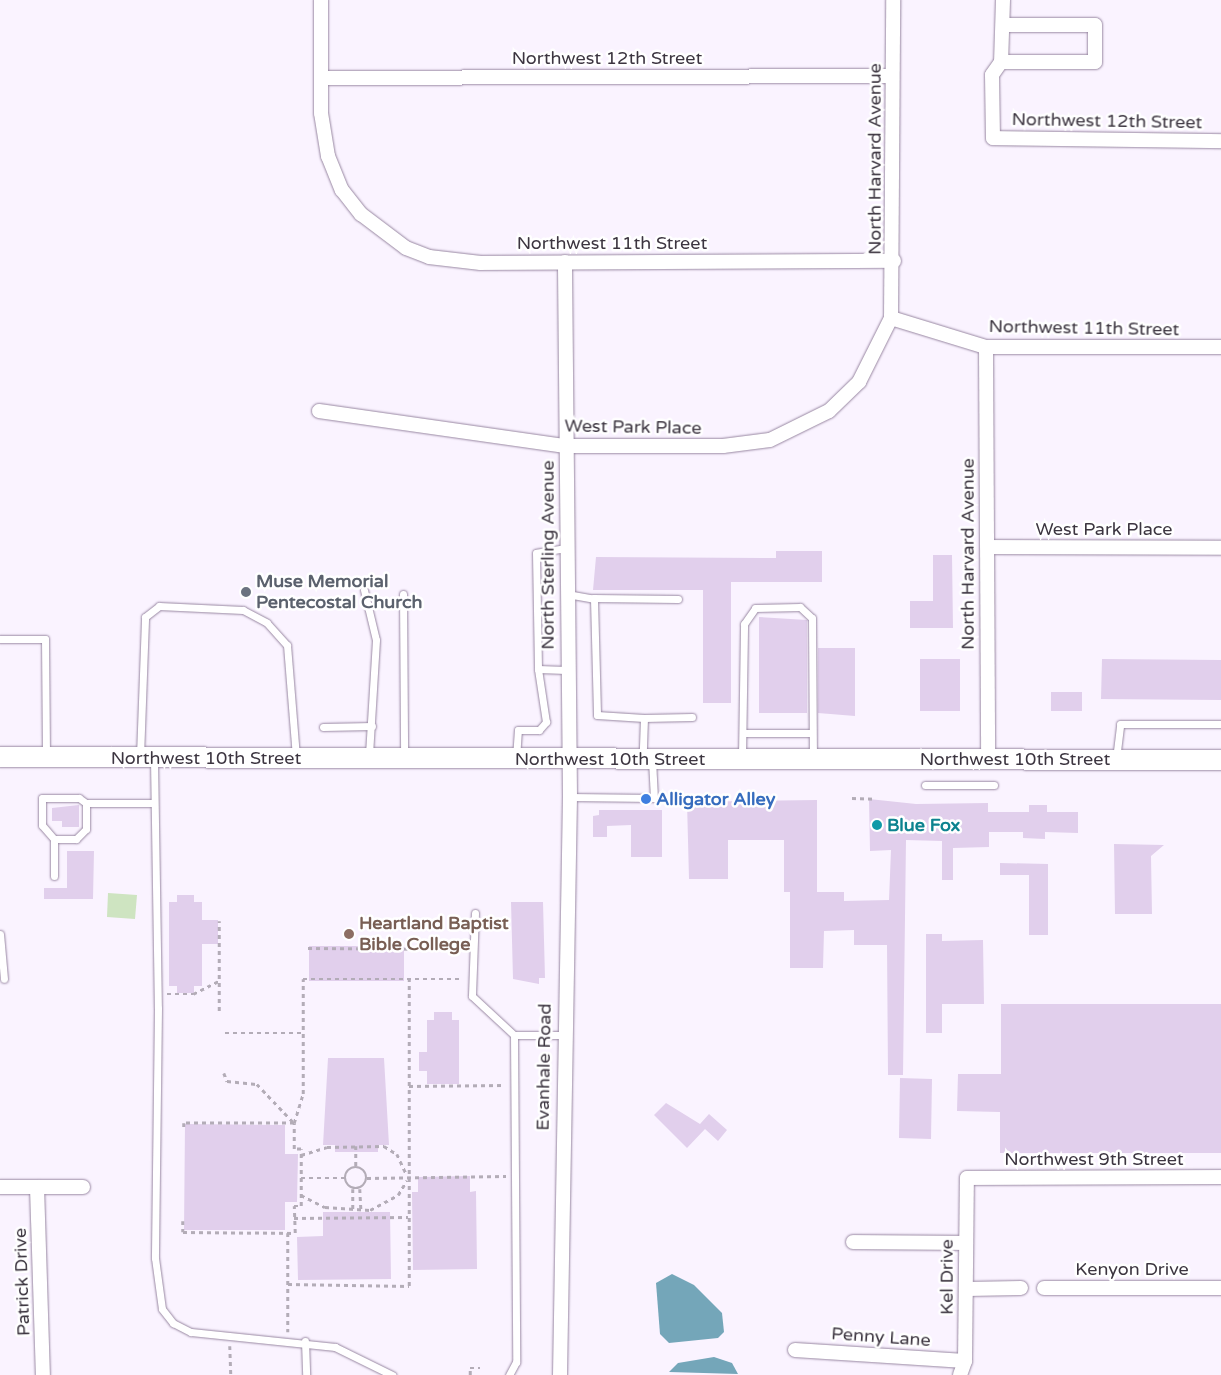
<!DOCTYPE html>
<html>
<head>
<meta charset="utf-8">
<style>
	body { margin:0 }
	#map { position:relative; width:1221px; height:1375px; overflow:hidden; background:#faf3ff; font-family:"Varela Round",sans-serif }
	div>[style] { position:absolute }
	.green>* { inset:0; background:#cee4c1 }
	.water>* { inset:0; background:#74a6b9 }
	.building>* { inset:0; background:#e1cfec }
	.path>* { height:2.5px; margin-top:-1.25px; transform-origin:0; background:repeating-linear-gradient(90deg,#b3acb7 0 4px,transparent 0 8px) }
	.path>.ring { margin:-1.25px; padding:0; box-sizing:content-box; background:none; border:2.5px solid #b3acb7; border-radius:50% }
	.roads { filter:drop-shadow(0 0 1px #9887a2) drop-shadow(0 0 1px #9887a2) }
	.lane>* { height:7px; margin:-3.5px; padding:0 3.5px; transform-origin:3.5px; border-radius:3.5px; background:#fff }
	.street>* { height:14px; margin:-7px; padding:0 7px; transform-origin:7px; border-radius:7px; background:#fff }
	.secondary>* { height:20px; margin:-10px; padding:0 10px; transform-origin:10px; border-radius:10px; background:#fff }
	.dots>* { width:14px; height:14px; translate:-50% -50%; box-sizing:border-box; border:2px solid #fff; border-radius:50% }
	span { translate:-50% -50%; white-space:nowrap; text-align:center; line-height:1.15; -webkit-text-stroke:5px #fff; paint-order:stroke }
	.street-label { font-size:18px; color:#3c3540 }
	.worship-label { font-size:18px; color:#5b616d; font-weight:700 }
	.left { translate:0 -50%; text-align:left }
	.shop-label { font-size:18px; color:#366cbe; font-weight:700 }
	.culture-label { font-size:18px; color:#0d838f; font-weight:700 }
	.education-label { font-size:18px; color:#785e54; font-weight:700 }
</style>
</head>
<body>
<div id="map">
	<div class="green">
		<div style="clip-path:polygon(108px 893px,137px 895px,135px 919px,107px 917px)"></div>
	</div>
	<div class="water">
		<div style="clip-path:polygon(672px 1274px,694px 1285px,722px 1313px,724px 1332px,718px 1338px,669px 1343px,660px 1334px,656px 1283px)"></div>
		<div style="clip-path:polygon(714px 1357px,732px 1363px,738px 1374px,669px 1372px,678px 1363px)"></div>
	</div>
	<div class="building">
		<div style="clip-path:polygon(776px 551px,822px 551px,822px 582px,731px 582px,731px 703px,703px 703px,703px 590px,593px 590px,596px 557px,776px 558px)"></div>
		<div style="clip-path:polygon(933px 555px,952px 555px,953px 628px,910px 628px,910px 601px,933px 601px)"></div>
		<div style="clip-path:polygon(759px 617px,807px 620px,807px 713px,759px 713px)"></div>
		<div style="clip-path:polygon(818px 648px,855px 648px,855px 716px,818px 713px)"></div>
		<div style="clip-path:polygon(920px 659px,960px 659px,960px 711px,920px 711px)"></div>
		<div style="clip-path:polygon(1102px 659px,1221px 660px,1221px 700px,1101px 699px)"></div>
		<div style="clip-path:polygon(1051px 692px,1082px 692px,1082px 711px,1051px 711px)"></div>
		<div style="clip-path:polygon(869px 799px,916px 804px,988px 803px,988px 812px,1029px 812px,1029px 805px,1047px 805px,1047px 812px,1078px 812px,1078px 833px,1045px 832px,1045px 839px,1023px 838px,1023px 832px,989px 832px,989px 847px,953px 848px,953px 880px,942px 880px,942px 841px,906px 840px,903px 1075px,888px 1075px,887px 945px,854px 945px,854px 930px,824px 931px,823px 968px,790px 968px,790px 892px,784px 892px,784px 840px,728px 840px,728px 879px,689px 879px,687px 802px,817px 800px,817px 892px,844px 892px,844px 901px,889px 900px,891px 850px,870px 851px)"></div>
		<div style="clip-path:polygon(79px 805px,79px 827px,62px 827px,62px 821px,52px 821px,52px 808px)"></div>
		<div style="clip-path:polygon(599px 810px,662px 810px,662px 857px,631px 857px,631px 825px,607px 826px,607px 837px,593px 837px,593px 816px,599px 815px)"></div>
		<div style="clip-path:polygon(1114px 844px,1164px 845px,1151px 856px,1152px 914px,1115px 914px)"></div>
		<div style="clip-path:polygon(67px 851px,94px 851px,93px 899px,44px 899px,44px 888px,67px 888px)"></div>
		<div style="clip-path:polygon(1000px 863px,1048px 864px,1048px 935px,1029px 935px,1029px 875px,1000px 875px)"></div>
		<div style="clip-path:polygon(177px 895px,194px 895px,194px 902px,202px 902px,202px 920px,218px 920px,218px 944px,202px 944px,202px 986px,194px 986px,194px 993px,177px 993px,177px 986px,169px 986px,169px 902px,177px 902px)"></div>
		<div style="clip-path:polygon(511px 902px,543px 902px,545px 978px,539px 978px,539px 984px,513px 979px)"></div>
		<div style="clip-path:polygon(926px 934px,942px 934px,942px 941px,983px 940px,984px 1004px,942px 1004px,942px 1033px,926px 1033px)"></div>
		<div style="clip-path:polygon(309px 946px,404px 946px,404px 981px,309px 981px)"></div>
		<div style="clip-path:polygon(1001px 1004px,1221px 1004px,1221px 1153px,1000px 1153px,1000px 1112px,957px 1111px,958px 1074px,1001px 1074px)"></div>
		<div style="clip-path:polygon(434px 1012px,452px 1012px,452px 1020px,459px 1020px,459px 1084px,427px 1084px,427px 1071px,419px 1071px,419px 1052px,427px 1052px,427px 1020px,434px 1020px)"></div>
		<div style="clip-path:polygon(328px 1058px,384px 1058px,389px 1145px,378px 1145px,378px 1152px,335px 1152px,335px 1145px,323px 1145px)"></div>
		<div style="clip-path:polygon(900px 1078px,932px 1079px,931px 1139px,899px 1138px)"></div>
		<div style="clip-path:polygon(666px 1103px,700px 1124px,709px 1114px,727px 1130px,718px 1141px,705px 1129px,687px 1148px,654px 1115px)"></div>
		<div style="clip-path:polygon(185px 1124px,285px 1125px,285px 1154px,298px 1154px,297px 1202px,285px 1202px,285px 1230px,184px 1230px)"></div>
		<div style="clip-path:polygon(470px 1176px,470px 1192px,476px 1191px,477px 1269px,413px 1270px,412px 1192px,418px 1192px,418px 1177px)"></div>
		<div style="clip-path:polygon(323px 1212px,390px 1212px,391px 1279px,298px 1280px,297px 1237px,323px 1236px)"></div>
	</div>
	<div class="path">
		<div style="left:852px;top:798px;width:24px;rotate:2deg"></div>
		<div style="left:308px;top:948px;width:156px;rotate:0.4deg"></div>
		<div style="left:167px;top:994px;width:26px"></div>
		<div style="left:193px;top:994px;width:29px;rotate:-27deg"></div>
		<div style="left:219px;top:1011px;width:90px;rotate:-90deg"></div>
		<div style="left:225px;top:1033px;width:77px"></div>
		<div style="left:224px;top:1073px;width:9px;rotate:69deg"></div>
		<div style="left:227px;top:1081px;width:30px;rotate:6deg"></div>
		<div style="left:257px;top:1084px;width:54px;rotate:46.5deg"></div>
		<div style="left:409px;top:1086px;width:96px;rotate:-0.6deg"></div>
		<div style="left:294px;top:1123px;width:30px;rotate:-73deg"></div>
		<div style="left:303px;top:1094px;width:115px;rotate:-90deg"></div>
		<div style="left:303px;top:979px;width:160px"></div>
		<div style="left:356px;top:1146px;width:21px;rotate:90deg"></div>
		<div style="left:301px;top:1155px;width:27px;rotate:-17deg"></div>
		<div style="left:327px;top:1147px;width:57px;rotate:-1deg"></div>
		<div style="left:384px;top:1146px;width:15px;rotate:32deg"></div>
		<div style="left:397px;top:1154px;width:23px;rotate:65deg"></div>
		<div class="ring" style="left:345px;top:1167px;width:19.5px;height:19.5px"></div>
		<div style="left:301px;top:1178px;width:45px"></div>
		<div style="left:367px;top:1178px;width:139px;rotate:-0.8deg"></div>
		<div style="left:353px;top:1189px;width:21px;rotate:90deg"></div>
		<div style="left:360px;top:1189px;width:21px;rotate:87deg"></div>
		<div style="left:301px;top:1195px;width:27px;rotate:27deg"></div>
		<div style="left:325px;top:1207px;width:45px;rotate:3.8deg"></div>
		<div style="left:370px;top:1210px;width:32px;rotate:-28deg"></div>
		<div style="left:398px;top:1195px;width:17px;rotate:-59deg"></div>
		<div style="left:294px;top:1218px;width:114px;rotate:-0.5deg"></div>
		<div style="left:183px;top:1221px;width:11px;rotate:90deg"></div>
		<div style="left:183px;top:1232px;width:112px;rotate:0.5deg"></div>
		<div style="left:295px;top:1233px;width:27px;rotate:-92deg"></div>
		<div style="left:294px;top:1206px;width:7px"></div>
		<div style="left:301px;top:1206px;width:57px;rotate:-90deg"></div>
		<div style="left:301px;top:1149px;width:7px;rotate:180deg"></div>
		<div style="left:294px;top:1149px;width:26px;rotate:-90deg"></div>
		<div style="left:294px;top:1123px;width:110px;rotate:180deg"></div>
		<div style="left:184px;top:1123px;width:5px;rotate:90deg"></div>
		<div style="left:288px;top:1233px;width:99px;rotate:90deg"></div>
		<div style="left:288px;top:1284px;width:121px;rotate:0.9deg"></div>
		<div style="left:409px;top:1286px;width:307px;rotate:-90deg"></div>
		<div style="left:230px;top:1346px;width:29px;rotate:88deg"></div>
		<div style="left:470px;top:1375px;width:7px;rotate:-90deg"></div>
		<div style="left:470px;top:1368px;width:10px"></div>
	</div>
	<div class="roads">
		<div class="lane">
			<div style="left:566px;top:548px;width:30px;rotate:171deg"></div>
			<div style="left:536px;top:553px;width:116px;rotate:89deg"></div>
			<div style="left:538px;top:669px;width:28px;rotate:2deg"></div>
			<div style="left:364px;top:590px;width:51px;rotate:76.5deg"></div>
			<div style="left:376px;top:640px;width:116px;rotate:93.5deg"></div>
			<div style="left:403px;top:594px;width:162px;rotate:89.6deg"></div>
			<div style="left:567px;top:594px;width:27px;rotate:10deg"></div>
			<div style="left:594px;top:599px;width:116px;rotate:88.5deg"></div>
			<div style="left:597px;top:715px;width:47px;rotate:3.7deg"></div>
			<div style="left:644px;top:718px;width:38px;rotate:92deg"></div>
			<div style="left:593px;top:598px;width:85px;rotate:0.7deg"></div>
			<div style="left:0;top:639px;width:45px"></div>
			<div style="left:45px;top:639px;width:117px;rotate:89.5deg"></div>
			<div style="left:644px;top:718px;width:48px;rotate:-1.2deg"></div>
			<div style="left:323px;top:727px;width:49px;rotate:-1.2deg"></div>
			<div style="left:743px;top:733px;width:69px"></div>
			<div style="left:140px;top:756px;width:139px;rotate:-87.9deg"></div>
			<div style="left:145px;top:617px;width:18px;rotate:-38deg"></div>
			<div style="left:159px;top:606px;width:84px;rotate:2.7deg"></div>
			<div style="left:243px;top:610px;width:27px;rotate:28deg"></div>
			<div style="left:267px;top:623px;width:30px;rotate:48deg"></div>
			<div style="left:287px;top:645px;width:111px;rotate:85.4deg"></div>
			<div style="left:742px;top:756px;width:132px;rotate:-89.1deg"></div>
			<div style="left:744px;top:624px;width:19px;rotate:-55deg"></div>
			<div style="left:755px;top:608px;width:45px;rotate:-1.3deg"></div>
			<div style="left:800px;top:607px;width:16px;rotate:43deg"></div>
			<div style="left:812px;top:618px;width:140px;rotate:89.6deg"></div>
			<div style="left:516px;top:758px;width:28px;rotate:-86deg"></div>
			<div style="left:518px;top:730px;width:21px"></div>
			<div style="left:539px;top:730px;width:11px;rotate:-49deg"></div>
			<div style="left:546px;top:722px;width:54px;rotate:-98.6deg"></div>
			<div style="left:154px;top:759px;width:249px;rotate:89.1deg"></div>
			<div style="left:158px;top:1008px;width:250px;rotate:90.7deg"></div>
			<div style="left:155px;top:1258px;width:51px;rotate:82.2deg"></div>
			<div style="left:162px;top:1309px;width:18px;rotate:52deg"></div>
			<div style="left:173px;top:1323px;width:20px;rotate:27deg"></div>
			<div style="left:191px;top:1332px;width:145px;rotate:5.9deg"></div>
			<div style="left:335px;top:1347px;width:64px;rotate:26.2deg"></div>
			<div style="left:1116px;top:759px;width:35px;rotate:-83deg"></div>
			<div style="left:1120px;top:724px;width:101px"></div>
			<div style="left:925px;top:785px;width:69px"></div>
			<div style="left:570px;top:797px;width:84px;rotate:0.7deg"></div>
			<div style="left:654px;top:798px;width:38px;rotate:-93deg"></div>
			<div style="left:54px;top:839px;width:22px"></div>
			<div style="left:76px;top:839px;width:14px;rotate:-45deg"></div>
			<div style="left:86px;top:829px;width:26px;rotate:-90deg"></div>
			<div style="left:54px;top:876px;width:37px;rotate:-90deg"></div>
			<div style="left:54px;top:839px;width:18px;rotate:-131deg"></div>
			<div style="left:42px;top:825px;width:27px;rotate:-90deg"></div>
			<div style="left:42px;top:798px;width:37px"></div>
			<div style="left:79px;top:798px;width:9px;rotate:36deg"></div>
			<div style="left:86px;top:803px;width:68px"></div>
			<div style="left:475px;top:913px;width:83px;rotate:92.1deg"></div>
			<div style="left:472px;top:996px;width:57px;rotate:42.9deg"></div>
			<div style="left:514px;top:1035px;width:327px;rotate:89.6deg"></div>
			<div style="left:516px;top:1362px;width:15px;rotate:118deg"></div>
			<div style="left:0;top:934px;width:45px;rotate:84.9deg"></div>
			<div style="left:514px;top:1035px;width:49px"></div>
			<div style="left:305px;top:1341px;width:34px;rotate:88deg"></div>
		</div>
		<div class="street">
			<div style="left:321px;top:0;width:113px;rotate:90deg"></div>
			<div style="left:321px;top:113px;width:44px;rotate:80.8deg"></div>
			<div style="left:328px;top:156px;width:37px;rotate:68deg"></div>
			<div style="left:342px;top:190px;width:31px;rotate:52deg"></div>
			<div style="left:361px;top:214px;width:56px;rotate:37.1deg"></div>
			<div style="left:406px;top:248px;width:25px;rotate:21deg"></div>
			<div style="left:429px;top:257px;width:52px;rotate:6.6deg"></div>
			<div style="left:481px;top:263px;width:413px;rotate:-0.3deg"></div>
			<div style="left:1003px;top:0;width:62px;rotate:91.8deg"></div>
			<div style="left:1001px;top:62px;width:16px;rotate:125deg"></div>
			<div style="left:992px;top:75px;width:63px;rotate:89.1deg"></div>
			<div style="left:993px;top:138px;width:228px;rotate:0.8deg"></div>
			<div style="left:1001px;top:62px;width:94px"></div>
			<div style="left:1095px;top:62px;width:37px;rotate:-90deg"></div>
			<div style="left:1095px;top:25px;width:92px;rotate:180deg"></div>
			<div style="left:321px;top:78px;width:571px;rotate:-0.2deg"></div>
			<div style="left:891px;top:318px;width:99px;rotate:17deg"></div>
			<div style="left:986px;top:347px;width:235px"></div>
			<div style="left:986px;top:347px;width:413px;rotate:89.7deg"></div>
			<div style="left:319px;top:411px;width:249px;rotate:8.1deg"></div>
			<div style="left:566px;top:446px;width:157px"></div>
			<div style="left:723px;top:446px;width:47px;rotate:-7.3deg"></div>
			<div style="left:770px;top:440px;width:66px;rotate:-26.2deg"></div>
			<div style="left:829px;top:411px;width:42px;rotate:-44deg"></div>
			<div style="left:859px;top:382px;width:72px;rotate:-63.4deg"></div>
			<div style="left:891px;top:318px;width:318px;rotate:-89.6deg"></div>
			<div style="left:987px;top:547px;width:234px;rotate:0.2deg"></div>
			<div style="left:0;top:1187px;width:83px"></div>
			<div style="left:37px;top:1187px;width:188px;rotate:88.2deg"></div>
			<div style="left:853px;top:1242px;width:112px;rotate:0.5deg"></div>
			<div style="left:1044px;top:1288px;width:177px"></div>
			<div style="left:967px;top:1289px;width:54px;rotate:-1.1deg"></div>
			<div style="left:795px;top:1350px;width:170px;rotate:3.7deg"></div>
			<div style="left:560px;top:1375px;width:578px;rotate:-89.01deg"></div>
			<div style="left:570px;top:797px;width:535px;rotate:-90.54deg"></div>
			<div style="left:960px;top:1375px;width:15px;rotate:-70deg"></div>
			<div style="left:965px;top:1361px;width:183px;rotate:-89.4deg"></div>
			<div style="left:967px;top:1178px;width:254px;rotate:-0.2deg"></div>
		</div>
		<div class="secondary">
			<div style="left:0;top:757px;width:1221px;rotate:0.14deg"></div>
		</div>
	</div>
	<div class="dots">
		<div style="left:246px;top:592px;background:#6b7280"></div>
		<div style="left:646px;top:799px;background:#3f7fe0"></div>
		<div style="left:877px;top:825px;background:#0f9aa8"></div>
		<div style="left:349px;top:934px;background:#8d6e63"></div>
	</div>
	<div class="street-label">
		<span style="left:607px;top:58px">Northwest 12th Street</span>
		<span style="left:1107px;top:121px;rotate:1deg">Northwest 12th Street</span>
		<span style="left:875px;top:159px;rotate:-90deg">North Harvard Avenue</span>
		<span style="left:612px;top:243px">Northwest 11th Street</span>
		<span style="left:1084px;top:328px;rotate:1deg">Northwest 11th Street</span>
		<span style="left:633px;top:427px;rotate:1deg">West Park Place</span>
		<span style="left:1104px;top:529px">West Park Place</span>
		<span style="left:968px;top:554px;rotate:-90deg">North Harvard Avenue</span>
		<span style="left:548px;top:555px;rotate:-90deg">North Sterling Avenue</span>
		<span style="left:206px;top:758px">Northwest 10th Street</span>
		<span style="left:610px;top:759px">Northwest 10th Street</span>
		<span style="left:1015px;top:759px">Northwest 10th Street</span>
		<span style="left:544px;top:1067px;rotate:-89deg">Evanhale Road</span>
		<span style="left:1094px;top:1159px">Northwest 9th Street</span>
		<span style="left:1132px;top:1269px">Kenyon Drive</span>
		<span style="left:947px;top:1277px;rotate:-90deg">Kel Drive</span>
		<span style="left:22px;top:1282px;rotate:-92deg">Patrick Drive</span>
		<span style="left:881px;top:1337px;rotate:4deg">Penny Lane</span>
	</div>
	<div class="worship-label">
		<span class="left" style="left:256px;top:592px">Muse Memorial<br>Pentecostal Church</span>
	</div>
	<div class="shop-label">
		<span class="left" style="left:656px;top:799px">Alligator Alley</span>
	</div>
	<div class="culture-label">
		<span class="left" style="left:887px;top:825px">Blue Fox</span>
	</div>
	<div class="education-label">
		<span class="left" style="left:359px;top:934px">Heartland Baptist<br>Bible College</span>
	</div>
</div>
</body>
</html>
